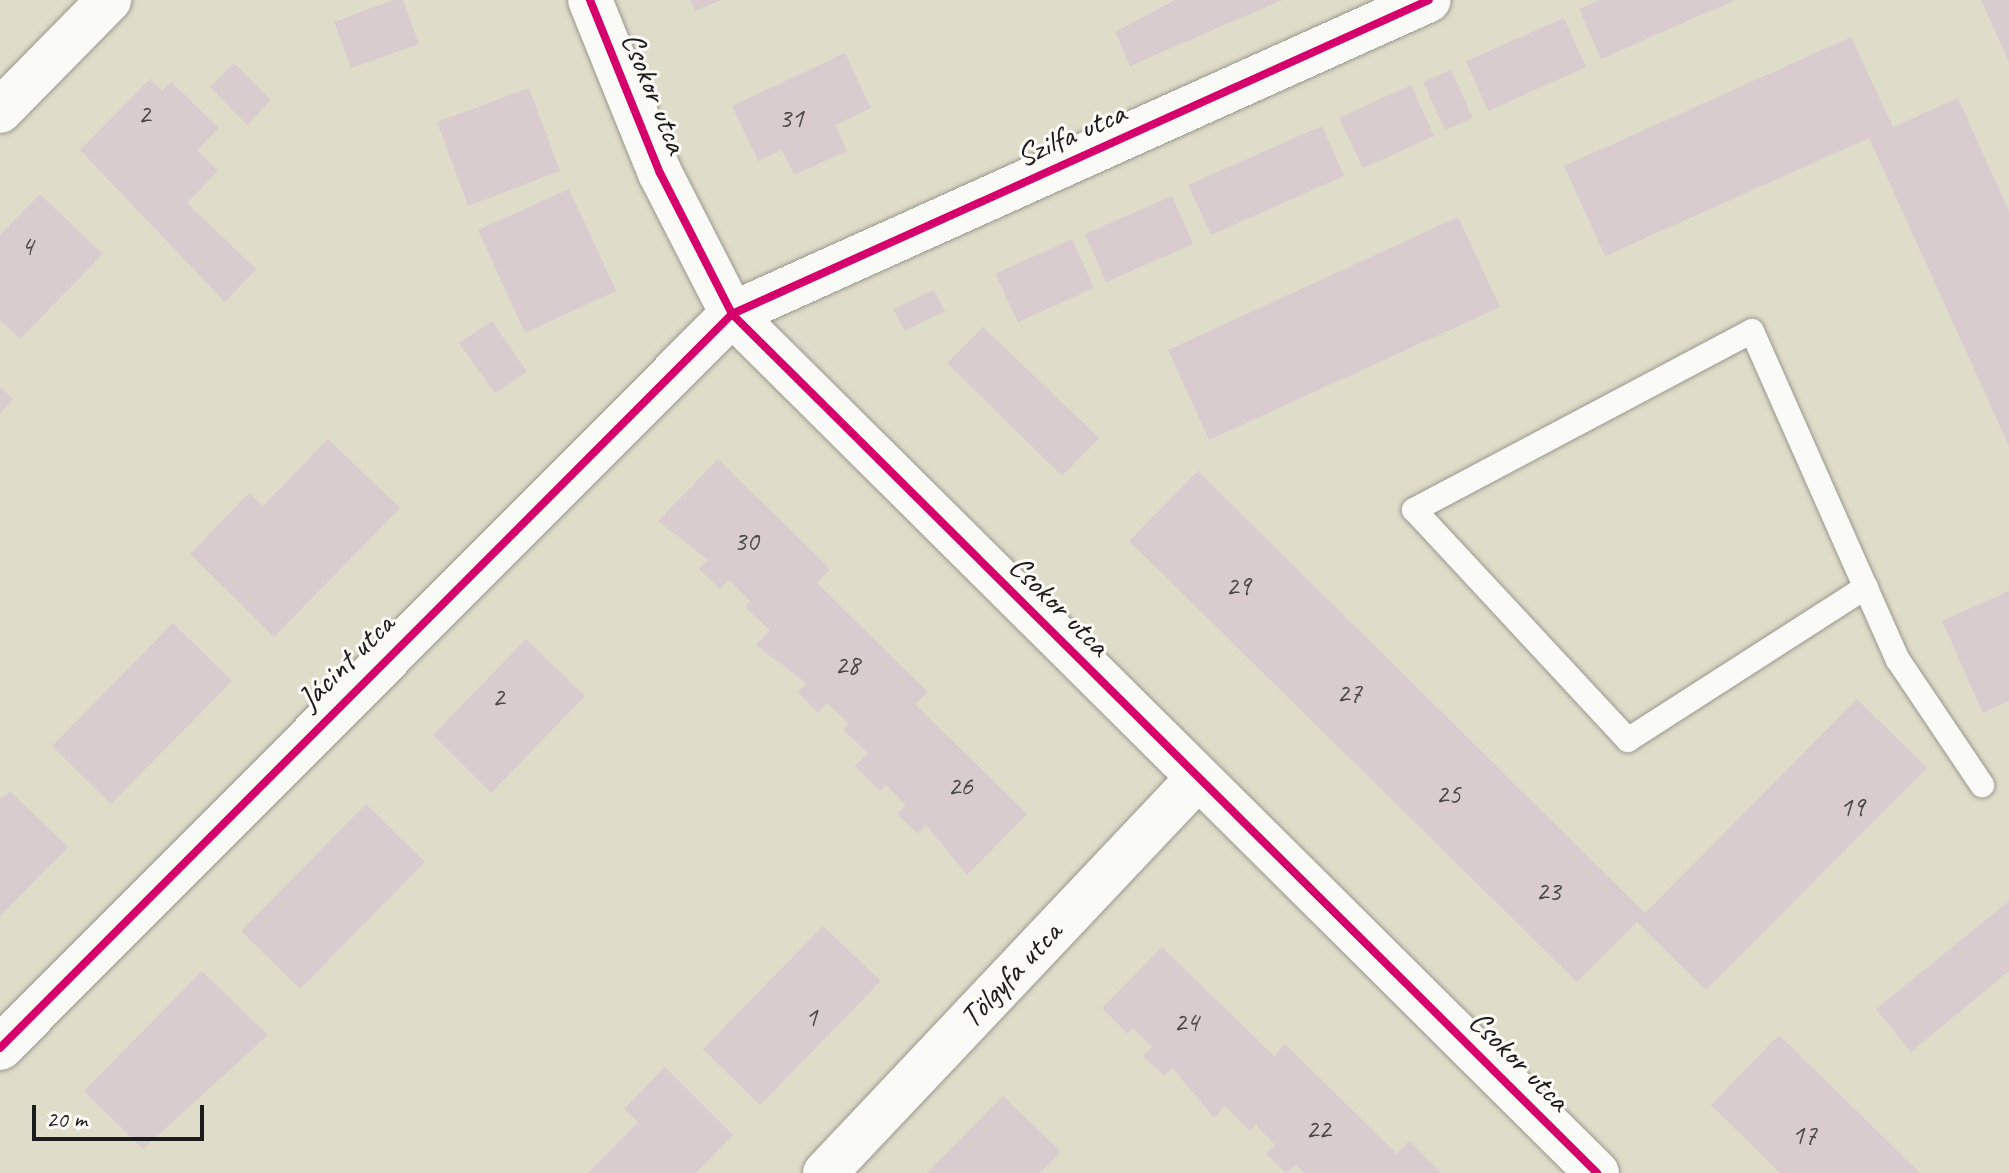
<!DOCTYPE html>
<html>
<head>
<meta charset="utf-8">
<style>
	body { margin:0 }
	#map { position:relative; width:2009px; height:1173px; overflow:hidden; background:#e0dcca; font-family:Caveat,sans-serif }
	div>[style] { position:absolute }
	.building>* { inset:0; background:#d8cccf }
	.roads { filter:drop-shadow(0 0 2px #99978d) drop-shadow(0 0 2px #99978d) }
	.service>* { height:24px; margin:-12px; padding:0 12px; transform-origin:12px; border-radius:12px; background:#fafaf7 }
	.minor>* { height:44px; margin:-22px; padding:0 22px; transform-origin:22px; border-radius:22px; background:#fafaf7 }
	.cycleway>* { height:8px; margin:-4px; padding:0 4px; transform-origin:4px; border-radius:4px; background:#d6006c }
	span { translate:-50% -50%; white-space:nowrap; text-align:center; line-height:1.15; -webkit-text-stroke:6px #fdfcf7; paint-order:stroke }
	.number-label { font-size:28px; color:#4b4849 }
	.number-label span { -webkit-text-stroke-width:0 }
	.street-label { font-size:32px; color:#1c1c1c }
	.scale { position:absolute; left:32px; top:1105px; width:172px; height:36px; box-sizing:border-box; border:4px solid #1c1c1c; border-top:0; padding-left:10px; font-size:24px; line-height:28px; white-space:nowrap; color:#1c1c1c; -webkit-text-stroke:6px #fdfcf7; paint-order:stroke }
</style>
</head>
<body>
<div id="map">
	<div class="building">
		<div style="clip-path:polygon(393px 0,403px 0,419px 44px,351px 68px,334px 22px)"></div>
		<div style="clip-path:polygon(690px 0,721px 0,695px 11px)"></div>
		<div style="clip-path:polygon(1175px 0,1282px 0,1130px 66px,1115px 32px)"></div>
		<div style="clip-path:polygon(1599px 0,1735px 0,1601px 59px,1579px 9px)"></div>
		<div style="clip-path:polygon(1981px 0,2009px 0,2009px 62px)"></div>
		<div style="clip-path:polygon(1564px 18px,1586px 67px,1488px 111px,1466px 61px)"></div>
		<div style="clip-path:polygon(1851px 37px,1893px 127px,1958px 98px,2009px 211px,2009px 446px,1869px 138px,1605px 256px,1564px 166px)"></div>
		<div style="clip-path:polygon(845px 53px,871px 108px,835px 125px,847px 151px,794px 175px,782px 150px,758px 161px,732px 106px)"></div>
		<div style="clip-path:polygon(234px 63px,271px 100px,247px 125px,210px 87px)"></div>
		<div style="clip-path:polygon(1451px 70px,1473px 118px,1445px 130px,1423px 82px)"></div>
		<div style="clip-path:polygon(150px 79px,162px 91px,171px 82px,219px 128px,197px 150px,218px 171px,187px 203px,256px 269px,225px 302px,80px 150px)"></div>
		<div style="clip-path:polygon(1411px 85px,1434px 136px,1363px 168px,1339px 118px)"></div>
		<div style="clip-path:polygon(529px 88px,560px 171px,468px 206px,437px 122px)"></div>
		<div style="clip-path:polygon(1322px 126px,1344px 176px,1211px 235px,1188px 185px)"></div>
		<div style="clip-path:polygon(569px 189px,616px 291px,525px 333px,478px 230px)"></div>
		<div style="clip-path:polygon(40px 194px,103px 254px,20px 339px,0 320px,0 235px)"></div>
		<div style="clip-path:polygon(1172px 196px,1193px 244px,1106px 282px,1085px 234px)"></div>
		<div style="clip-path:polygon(1458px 217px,1500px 307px,1209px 440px,1168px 350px)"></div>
		<div style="clip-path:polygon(1072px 239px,1094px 288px,1018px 322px,995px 274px)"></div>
		<div style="clip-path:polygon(934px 290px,945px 311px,904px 331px,893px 309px)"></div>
		<div style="clip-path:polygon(492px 321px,527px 372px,495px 393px,459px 343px)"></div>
		<div style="clip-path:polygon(983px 327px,1099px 438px,1062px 476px,947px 363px)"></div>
		<div style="clip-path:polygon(0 387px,13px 399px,0 413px)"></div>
		<div style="clip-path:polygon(328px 439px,400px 508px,274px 637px,190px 554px,249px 493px,263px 506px)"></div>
		<div style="clip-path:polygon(718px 459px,830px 569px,817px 583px,928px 692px,915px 704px,1027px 814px,967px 875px,926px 825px,918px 834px,897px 814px,906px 805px,886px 785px,880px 791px,855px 766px,868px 753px,843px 730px,849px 724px,827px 703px,818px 713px,798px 692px,806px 683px,756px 645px,770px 630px,745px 607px,750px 601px,729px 580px,720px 589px,699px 569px,708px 560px,658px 521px)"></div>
		<div style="clip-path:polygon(1198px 471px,1645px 913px,1857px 699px,1927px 768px,1706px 990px,1637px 922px,1577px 982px,1129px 541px)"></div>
		<div style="clip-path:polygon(2009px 591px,2009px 701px,1983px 713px,1942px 621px)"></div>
		<div style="clip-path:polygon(173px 623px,232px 681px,111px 804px,52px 746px)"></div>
		<div style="clip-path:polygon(526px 639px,585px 696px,491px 793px,433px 735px)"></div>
		<div style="clip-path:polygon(11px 792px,68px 847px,0 916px,0 798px)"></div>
		<div style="clip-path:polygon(366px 804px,425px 862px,300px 989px,241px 931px)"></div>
		<div style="clip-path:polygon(2009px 901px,2009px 971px,1911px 1052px,1876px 1009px)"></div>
		<div style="clip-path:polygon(823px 926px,881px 981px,760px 1105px,703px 1049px)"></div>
		<div style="clip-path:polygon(1162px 947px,1274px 1056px,1285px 1044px,1397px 1154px,1409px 1141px,1441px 1173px,1304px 1173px,1296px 1165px,1286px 1173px,1266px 1154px,1275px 1145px,1256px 1125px,1250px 1131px,1225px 1106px,1214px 1118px,1173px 1068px,1164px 1076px,1143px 1056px,1152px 1047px,1133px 1028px,1127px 1033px,1102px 1008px)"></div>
		<div style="clip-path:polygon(202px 971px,268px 1035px,143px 1149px,84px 1091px)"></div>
		<div style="clip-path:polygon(1779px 1035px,1920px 1173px,1780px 1173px,1711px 1105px)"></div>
		<div style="clip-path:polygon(665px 1067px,733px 1135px,696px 1173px,588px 1173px,638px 1122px,624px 1109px)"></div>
		<div style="clip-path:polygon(1003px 1096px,1061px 1152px,1040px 1173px,927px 1173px)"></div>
	</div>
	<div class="roads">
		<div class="service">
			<div style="left:1866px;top:587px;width:283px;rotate:147.3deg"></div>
			<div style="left:1628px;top:740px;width:314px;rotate:-132.9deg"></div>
			<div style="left:1414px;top:510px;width:382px;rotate:-27.9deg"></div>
			<div style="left:1752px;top:331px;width:360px;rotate:66.1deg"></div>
			<div style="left:1898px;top:660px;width:151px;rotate:56.1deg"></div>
		</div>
		<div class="minor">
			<div style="left:590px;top:0;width:187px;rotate:68deg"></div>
			<div style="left:660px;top:173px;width:158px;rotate:62.9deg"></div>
			<div style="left:732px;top:314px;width:1219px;rotate:44.8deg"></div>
			<div style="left:0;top:111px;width:156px;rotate:-45.5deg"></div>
			<div style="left:0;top:1048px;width:1037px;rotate:-45.08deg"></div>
			<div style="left:732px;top:314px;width:764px;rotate:-24.25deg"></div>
			<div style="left:825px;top:1173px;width:543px;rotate:-46.64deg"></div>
		</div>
	</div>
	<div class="cycleway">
		<div style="left:590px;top:0;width:187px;rotate:68deg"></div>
		<div style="left:660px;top:173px;width:158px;rotate:62.9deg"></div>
		<div style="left:732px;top:314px;width:1219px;rotate:44.8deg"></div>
		<div style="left:0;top:1048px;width:1037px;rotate:-45.08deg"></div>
		<div style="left:732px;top:314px;width:764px;rotate:-24.25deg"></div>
	</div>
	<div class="number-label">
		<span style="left:144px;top:114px">2</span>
		<span style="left:791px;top:118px">31</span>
		<span style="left:27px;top:246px">4</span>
		<span style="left:746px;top:541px">30</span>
		<span style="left:1238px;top:586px">29</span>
		<span style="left:847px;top:665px">28</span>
		<span style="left:1349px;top:693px">27</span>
		<span style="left:498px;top:697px">2</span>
		<span style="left:960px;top:786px">26</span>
		<span style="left:1448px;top:794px">25</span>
		<span style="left:1852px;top:807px">19</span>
		<span style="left:1548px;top:891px">23</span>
		<span style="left:811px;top:1017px">1</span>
		<span style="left:1186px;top:1022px">24</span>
		<span style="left:1318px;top:1129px">22</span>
		<span style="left:1804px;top:1135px">17</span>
	</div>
	<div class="street-label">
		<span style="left:654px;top:93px;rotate:68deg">Csokor utca</span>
		<span style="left:1071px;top:135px;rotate:-24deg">Szilfa utca</span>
		<span style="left:1059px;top:606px;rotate:45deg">Csokor utca</span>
		<span style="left:346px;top:662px;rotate:-45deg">Jácint utca</span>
		<span style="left:1011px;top:975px;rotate:-47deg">Tölgyfa utca</span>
		<span style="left:1519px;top:1061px;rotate:45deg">Csokor utca</span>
	</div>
	<div class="scale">20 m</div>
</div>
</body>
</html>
